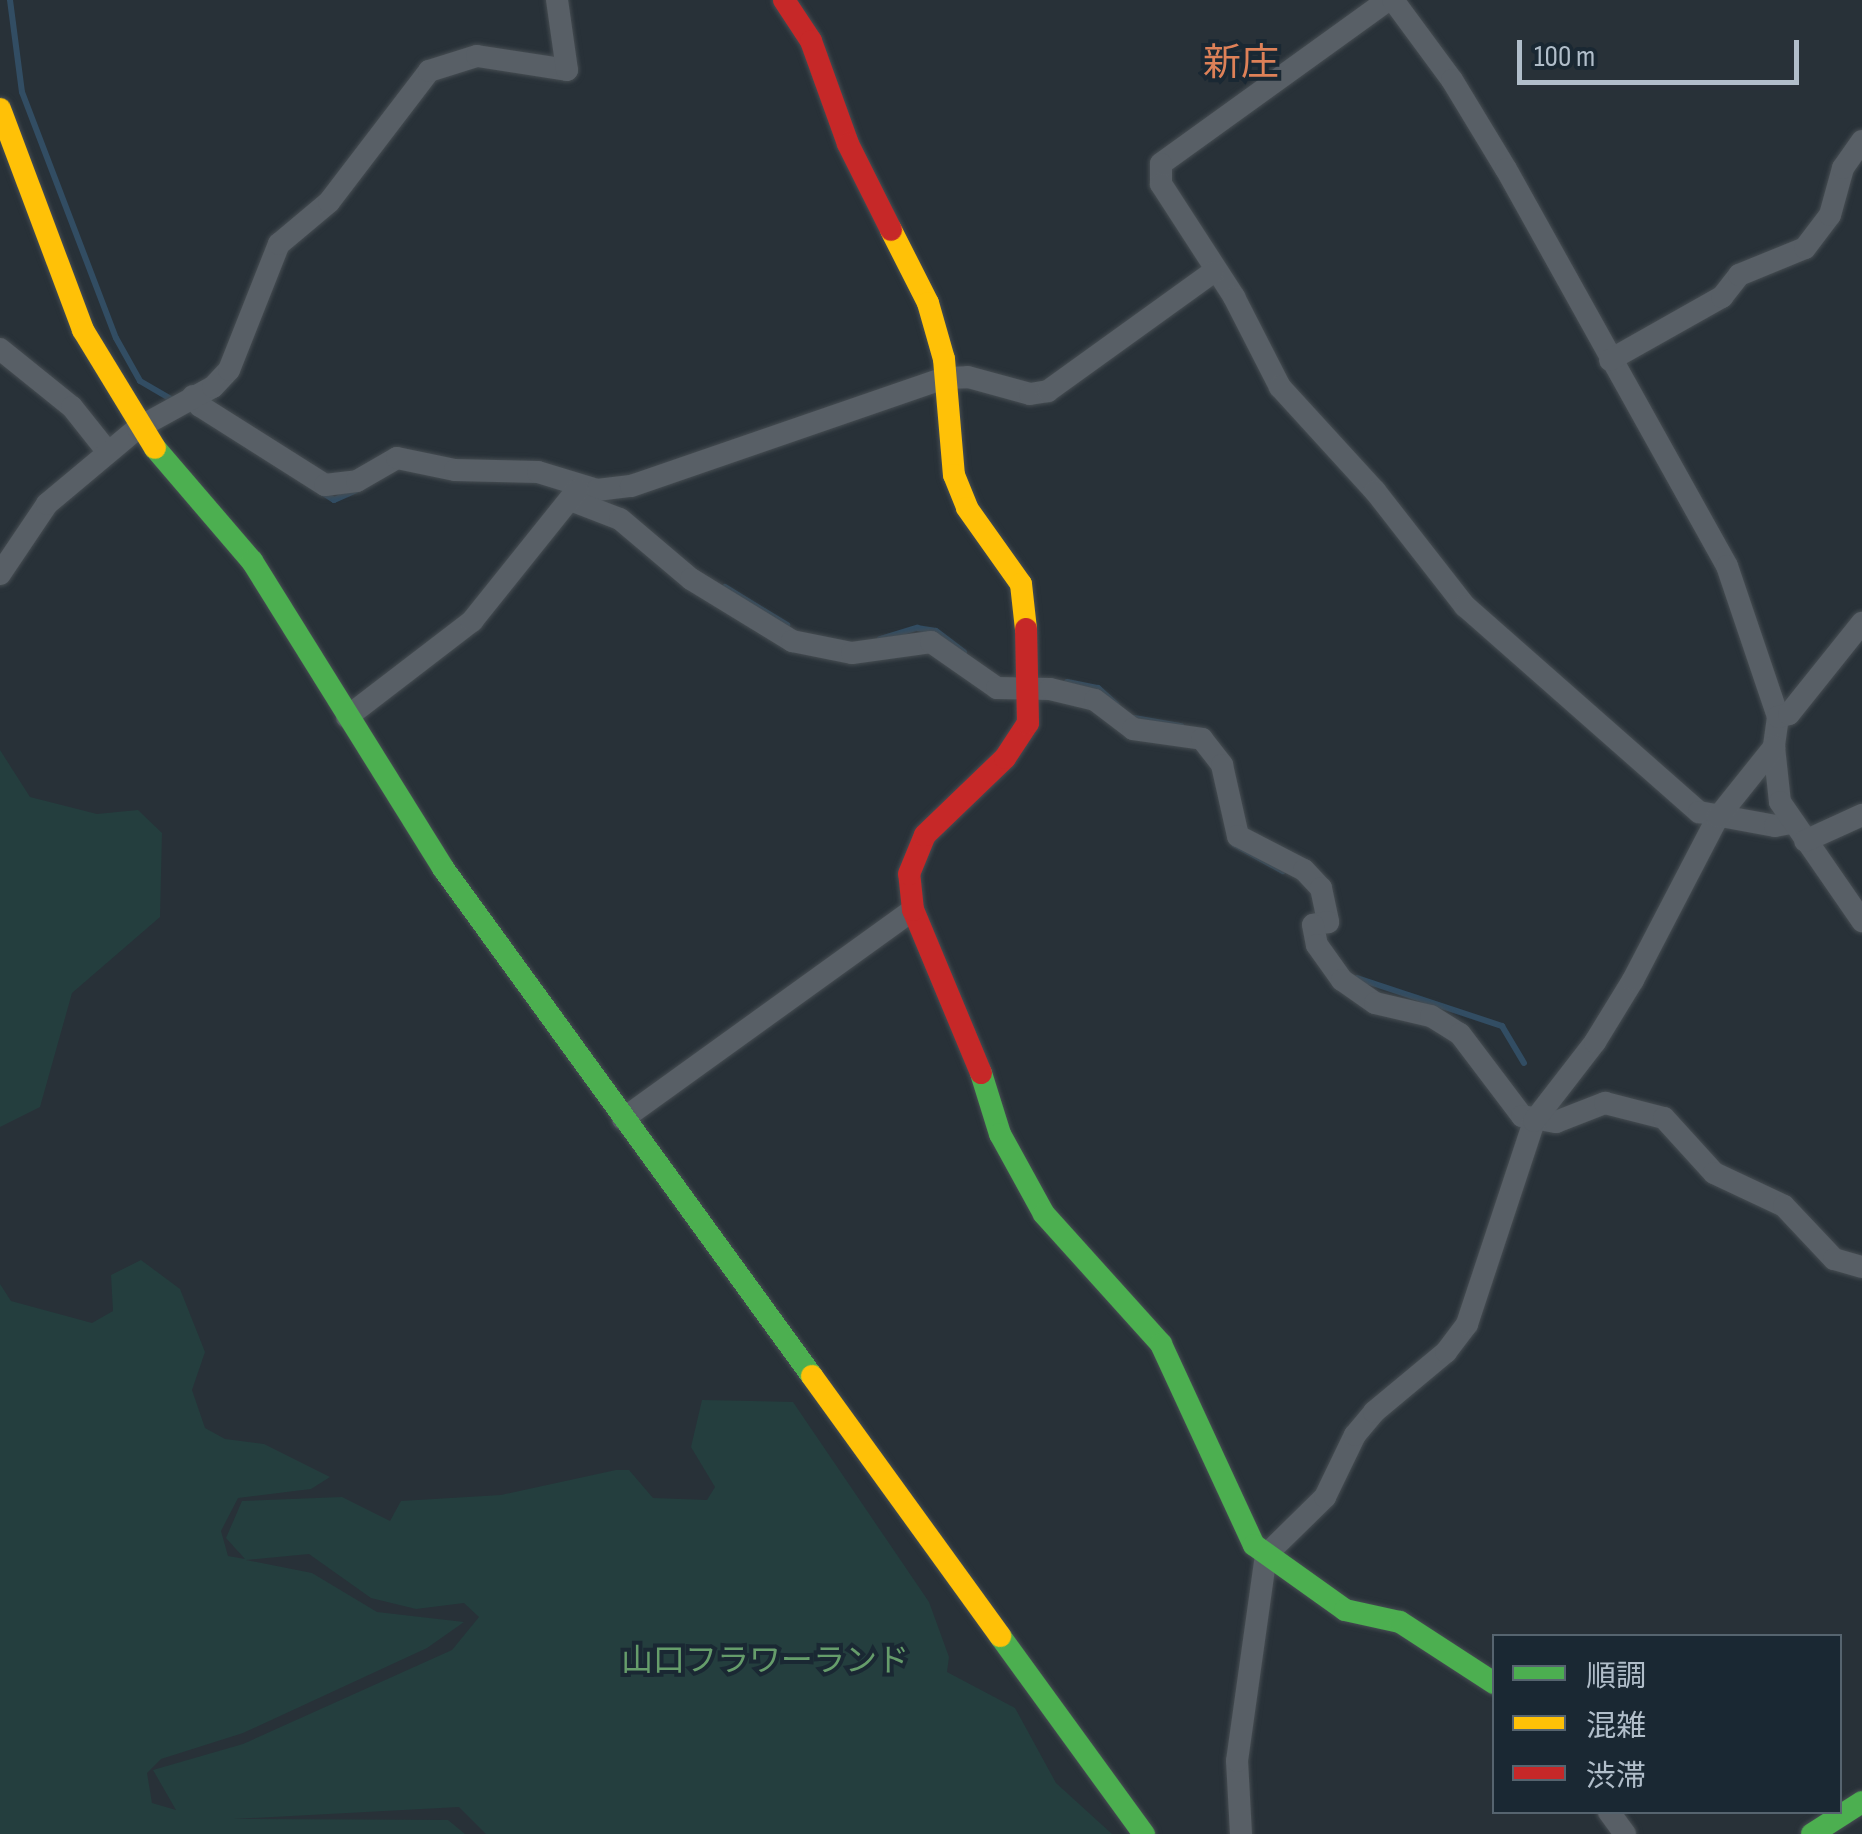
<!DOCTYPE html>
<html>
<head>
<meta charset="utf-8">
<style>
	body { margin:0 }
	#map { position:relative; width:1862px; height:1834px; overflow:hidden; background:#283138; font-family:"Sofia Sans Condensed","Noto Sans JP",sans-serif }
	div>[style] { position:absolute }
	.green>* { inset:0; background:#243e3e }
	.stream>* { height:6px; margin:-3px; padding:0 3px; transform-origin:3px; border-radius:3px; background:#324d63 }
	.roads { filter:drop-shadow(0 0 2px #464d52) drop-shadow(0 0 2px #464d52) }
	.street>* { height:22px; margin:-11px; padding:0 11px; transform-origin:11px; border-radius:11px; background:#585f66 }
	.fast>* { height:22px; margin:-11px; padding:0 11px; transform-origin:11px; border-radius:11px; background:#4caf50 }
	.slow>* { height:22px; margin:-11px; padding:0 11px; transform-origin:11px; border-radius:11px; background:#ffc107 }
	.jam>* { height:22px; margin:-11px; padding:0 11px; transform-origin:11px; border-radius:11px; background:#c62828 }
	span { translate:-50% -50%; white-space:nowrap; text-align:center; line-height:1.15; -webkit-text-stroke:8px #1a2833; paint-order:stroke }
	.park-label { font-size:32px; color:#669d6b }
	.quarter-label { font-size:38px; color:#de8158 }
	.legend { position:absolute; left:1492px; top:1634px; width:350px; height:180px; box-sizing:border-box; background:#1a2833; border:2px solid #56646f; margin:0; padding:12px 18px; list-style:none; font-size:30px; color:#b1beca }
	.legend li { display:flex; align-items:center; gap:20px; height:50px }
	.legend b { width:50px; border:2px solid #56646f }
	.scale { position:absolute; left:1517px; top:40px; width:282px; height:45px; box-sizing:border-box; border:5px solid #b1beca; border-top:0; padding-left:12px; font-size:30px; line-height:35px; white-space:nowrap; color:#b1beca; -webkit-text-stroke:8px #1a2833; paint-order:stroke }
</style>
</head>
<body>
<div id="map">
	<div class="green">
		<div style="clip-path:polygon(0 750px,30px 797px,97px 814px,138px 810px,162px 833px,160px 917px,72px 993px,40px 1107px,0 1127px)"></div>
		<div style="clip-path:polygon(evenodd,141px 1260px,180px 1289px,205px 1352px,192px 1390px,205px 1428px,225px 1439px,264px 1444px,330px 1477px,311px 1489px,238px 1498px,221px 1531px,228px 1556px,245px 1559px,226px 1538px,242px 1501px,342px 1497px,390px 1521px,401px 1501px,501px 1495px,616px 1470px,629px 1470px,653px 1498px,707px 1500px,715px 1487px,691px 1447px,702px 1400px,793px 1402px,929px 1602px,949px 1657px,947px 1672px,1015px 1708px,1056px 1783px,1112px 1834px,486px 1834px,459px 1807px,233px 1819px,448px 1820px,465px 1834px,0 1834px,0 1284px,11px 1301px,92px 1323px,113px 1311px,111px 1275px,141px 1260px,309px 1554px,371px 1598px,416px 1609px,464px 1603px,479px 1617px,452px 1650px,243px 1744px,153px 1770px,176px 1810px,152px 1803px,147px 1773px,161px 1759px,243px 1733px,427px 1648px,464px 1622px,377px 1612px,312px 1573px,246px 1560px,309px 1554px)"></div>
	</div>
	<div class="stream">
		<div style="left:10px;top:0;width:93px;rotate:82.6deg"></div>
		<div style="left:22px;top:92px;width:263px;rotate:69.1deg"></div>
		<div style="left:116px;top:338px;width:49px;rotate:60.8deg"></div>
		<div style="left:140px;top:381px;width:42px;rotate:30.3deg"></div>
		<div style="left:323px;top:493px;width:13px;rotate:32deg"></div>
		<div style="left:334px;top:500px;width:24px;rotate:-24deg"></div>
		<div style="left:725px;top:587px;width:73px;rotate:31.5deg"></div>
		<div style="left:880px;top:639px;width:39px;rotate:-17deg"></div>
		<div style="left:917px;top:628px;width:19px;rotate:9deg"></div>
		<div style="left:936px;top:631px;width:35px;rotate:37deg"></div>
		<div style="left:1067px;top:682px;width:32px;rotate:11deg"></div>
		<div style="left:1098px;top:688px;width:25px;rotate:42deg"></div>
		<div style="left:1134px;top:718px;width:48px;rotate:9.7deg"></div>
		<div style="left:1234px;top:844px;width:56px;rotate:28.9deg"></div>
		<div style="left:1357px;top:978px;width:153px;rotate:18.3deg"></div>
		<div style="left:1502px;top:1026px;width:43px;rotate:59.3deg"></div>
	</div>
	<div class="roads">
		<div class="street">
			<div style="left:1388px;top:0;width:280px;rotate:144.2deg"></div>
			<div style="left:1161px;top:164px;width:20px;rotate:90deg"></div>
			<div style="left:1161px;top:184px;width:135px;rotate:57.1deg"></div>
			<div style="left:1234px;top:297px;width:101px;rotate:62.9deg"></div>
			<div style="left:1280px;top:387px;width:141px;rotate:47.6deg"></div>
			<div style="left:1375px;top:491px;width:146px;rotate:52deg"></div>
			<div style="left:1465px;top:606px;width:312px;rotate:41.4deg"></div>
			<div style="left:1699px;top:812px;width:77px;rotate:10.4deg"></div>
			<div style="left:1775px;top:826px;width:15px;rotate:-11deg"></div>
			<div style="left:1393px;top:0;width:99px;rotate:53.6deg"></div>
			<div style="left:1452px;top:80px;width:104px;rotate:58.8deg"></div>
			<div style="left:1506px;top:169px;width:454px;rotate:60.9deg"></div>
			<div style="left:1727px;top:566px;width:159px;rotate:71.3deg"></div>
			<div style="left:1778px;top:717px;width:30px;rotate:98deg"></div>
			<div style="left:1774px;top:747px;width:55px;rotate:83.8deg"></div>
			<div style="left:1780px;top:802px;width:145px;rotate:55.4deg"></div>
			<div style="left:0;top:349px;width:92px;rotate:38.9deg"></div>
			<div style="left:72px;top:407px;width:56px;rotate:51.5deg"></div>
			<div style="left:1610px;top:360px;width:129px;rotate:-29.4deg"></div>
			<div style="left:1722px;top:297px;width:28px;rotate:-52deg"></div>
			<div style="left:1739px;top:275px;width:71px;rotate:-22.2deg"></div>
			<div style="left:1805px;top:248px;width:41px;rotate:-52.9deg"></div>
			<div style="left:1830px;top:215px;width:49px;rotate:-74.5deg"></div>
			<div style="left:1843px;top:168px;width:33px;rotate:-55deg"></div>
			<div style="left:193px;top:396px;width:12px;rotate:55deg"></div>
			<div style="left:200px;top:406px;width:148px;rotate:32.3deg"></div>
			<div style="left:325px;top:485px;width:32px;rotate:-7deg"></div>
			<div style="left:357px;top:481px;width:46px;rotate:-29.9deg"></div>
			<div style="left:397px;top:458px;width:59px;rotate:11.7deg"></div>
			<div style="left:455px;top:470px;width:83px;rotate:1.4deg"></div>
			<div style="left:538px;top:472px;width:62px;rotate:17deg"></div>
			<div style="left:597px;top:490px;width:34px;rotate:-7deg"></div>
			<div style="left:631px;top:486px;width:332px;rotate:-19deg"></div>
			<div style="left:945px;top:378px;width:23px;rotate:-2deg"></div>
			<div style="left:968px;top:377px;width:64px;rotate:15.3deg"></div>
			<div style="left:1030px;top:394px;width:18px;rotate:-9deg"></div>
			<div style="left:1048px;top:391px;width:203px;rotate:-35.8deg"></div>
			<div style="left:573px;top:501px;width:50px;rotate:21deg"></div>
			<div style="left:620px;top:519px;width:93px;rotate:40.2deg"></div>
			<div style="left:691px;top:579px;width:119px;rotate:31.5deg"></div>
			<div style="left:792px;top:641px;width:61px;rotate:11.3deg"></div>
			<div style="left:852px;top:653px;width:80px;rotate:-7.9deg"></div>
			<div style="left:931px;top:642px;width:80px;rotate:34.9deg"></div>
			<div style="left:997px;top:688px;width:53px;rotate:1.1deg"></div>
			<div style="left:1050px;top:689px;width:46px;rotate:13.7deg"></div>
			<div style="left:1095px;top:700px;width:48px;rotate:37.3deg"></div>
			<div style="left:1133px;top:729px;width:70px;rotate:8.2deg"></div>
			<div style="left:1202px;top:739px;width:33px;rotate:52deg"></div>
			<div style="left:1222px;top:765px;width:73px;rotate:77.3deg"></div>
			<div style="left:1238px;top:836px;width:74px;rotate:27.3deg"></div>
			<div style="left:1304px;top:870px;width:25px;rotate:47deg"></div>
			<div style="left:1321px;top:888px;width:35px;rotate:78deg"></div>
			<div style="left:1328px;top:922px;width:15px;rotate:169deg"></div>
			<div style="left:1313px;top:925px;width:20px;rotate:79deg"></div>
			<div style="left:1317px;top:945px;width:43px;rotate:54.5deg"></div>
			<div style="left:1342px;top:980px;width:40px;rotate:34.9deg"></div>
			<div style="left:1375px;top:1003px;width:57px;rotate:13.1deg"></div>
			<div style="left:1431px;top:1016px;width:34px;rotate:32deg"></div>
			<div style="left:1460px;top:1034px;width:103px;rotate:52.9deg"></div>
			<div style="left:1522px;top:1116px;width:35px;rotate:10deg"></div>
			<div style="left:1556px;top:1122px;width:53px;rotate:-21.2deg"></div>
			<div style="left:1605px;top:1103px;width:61px;rotate:14.3deg"></div>
			<div style="left:1664px;top:1118px;width:74px;rotate:47.7deg"></div>
			<div style="left:1714px;top:1173px;width:77px;rotate:25.2deg"></div>
			<div style="left:1784px;top:1206px;width:73px;rotate:46.7deg"></div>
			<div style="left:1834px;top:1259px;width:29px;rotate:16deg"></div>
			<div style="left:0;top:574px;width:84px;rotate:-56.1deg"></div>
			<div style="left:47px;top:504px;width:119px;rotate:-39.9deg"></div>
			<div style="left:138px;top:428px;width:85px;rotate:-28.7deg"></div>
			<div style="left:213px;top:387px;width:23px;rotate:-47deg"></div>
			<div style="left:229px;top:370px;width:136px;rotate:-68.4deg"></div>
			<div style="left:279px;top:244px;width:65px;rotate:-40deg"></div>
			<div style="left:329px;top:202px;width:165px;rotate:-52.6deg"></div>
			<div style="left:429px;top:71px;width:50px;rotate:-17.4deg"></div>
			<div style="left:477px;top:56px;width:91px;rotate:8.8deg"></div>
			<div style="left:567px;top:70px;width:71px;rotate:-98.1deg"></div>
			<div style="left:347px;top:717px;width:158px;rotate:-37.5deg"></div>
			<div style="left:472px;top:621px;width:168px;rotate:-51.3deg"></div>
			<div style="left:1778px;top:717px;width:11px;rotate:-15deg"></div>
			<div style="left:1789px;top:714px;width:117px;rotate:-51.3deg"></div>
			<div style="left:1805px;top:841px;width:63px;rotate:-24.5deg"></div>
			<div style="left:623px;top:1119px;width:357px;rotate:-35.8deg"></div>
			<div style="left:1609px;top:1812px;width:27px;rotate:54deg"></div>
			<div style="left:1241px;top:1834px;width:73px;rotate:-93.1deg"></div>
			<div style="left:1237px;top:1761px;width:208px;rotate:-82deg"></div>
			<div style="left:1266px;top:1555px;width:83px;rotate:-44.5deg"></div>
			<div style="left:1325px;top:1497px;width:69px;rotate:-64.2deg"></div>
			<div style="left:1355px;top:1435px;width:30px;rotate:-50deg"></div>
			<div style="left:1374px;top:1412px;width:94px;rotate:-39.8deg"></div>
			<div style="left:1446px;top:1352px;width:35px;rotate:-53deg"></div>
			<div style="left:1467px;top:1324px;width:214px;rotate:-71.7deg"></div>
			<div style="left:1534px;top:1121px;width:100px;rotate:-52.3deg"></div>
			<div style="left:1595px;top:1042px;width:73px;rotate:-58.5deg"></div>
			<div style="left:1633px;top:980px;width:184px;rotate:-62.5deg"></div>
			<div style="left:1718px;top:817px;width:90px;rotate:-51.3deg"></div>
		</div>
		<div class="fast">
			<div style="left:155px;top:448px;width:149px;rotate:49.4deg"></div>
			<div style="left:252px;top:561px;width:362px;rotate:58.1deg"></div>
			<div style="left:443px;top:868px;width:628px;rotate:54.01deg"></div>
			<div style="left:981px;top:1073px;width:64px;rotate:72.7deg"></div>
			<div style="left:1000px;top:1134px;width:91px;rotate:61.2deg"></div>
			<div style="left:1044px;top:1214px;width:175px;rotate:48deg"></div>
			<div style="left:1161px;top:1344px;width:221px;rotate:65.2deg"></div>
			<div style="left:1254px;top:1545px;width:112px;rotate:35.5deg"></div>
			<div style="left:1345px;top:1610px;width:56px;rotate:12.3deg"></div>
			<div style="left:1400px;top:1622px;width:112px;rotate:33deg"></div>
			<div style="left:1000px;top:1636px;width:245px;rotate:54deg"></div>
			<div style="left:1812px;top:1834px;width:59px;rotate:-32.6deg"></div>
		</div>
		<div class="slow">
			<div style="left:0;top:109px;width:236px;rotate:69.4deg"></div>
			<div style="left:83px;top:330px;width:138px;rotate:58.6deg"></div>
			<div style="left:891px;top:230px;width:82px;rotate:63.1deg"></div>
			<div style="left:928px;top:303px;width:58px;rotate:74.1deg"></div>
			<div style="left:944px;top:359px;width:116px;rotate:85.1deg"></div>
			<div style="left:954px;top:475px;width:35px;rotate:68deg"></div>
			<div style="left:967px;top:508px;width:93px;rotate:54.6deg"></div>
			<div style="left:1021px;top:584px;width:45px;rotate:83.7deg"></div>
			<div style="left:812px;top:1376px;width:321px;rotate:54.1deg"></div>
		</div>
		<div class="jam">
			<div style="left:784px;top:0;width:49px;rotate:56.6deg"></div>
			<div style="left:811px;top:41px;width:109px;rotate:70.2deg"></div>
			<div style="left:848px;top:144px;width:96px;rotate:63.4deg"></div>
			<div style="left:981px;top:1073px;width:177px;rotate:-112.6deg"></div>
			<div style="left:913px;top:910px;width:36px;rotate:-96deg"></div>
			<div style="left:909px;top:874px;width:42px;rotate:-67.7deg"></div>
			<div style="left:925px;top:835px;width:111px;rotate:-43.9deg"></div>
			<div style="left:1005px;top:758px;width:42px;rotate:-56.7deg"></div>
			<div style="left:1028px;top:723px;width:94px;rotate:-91.2deg"></div>
		</div>
	</div>
	<div class="park-label">
		<span style="left:765px;top:1662px">山口フラワーランド</span>
	</div>
	<div class="quarter-label">
		<span style="left:1241px;top:64px">新庄</span>
	</div>
	<ul class="legend">
	<li><b style="height:12px;background:#4caf50"></b>順調</li>
	<li><b style="height:12px;background:#ffc107"></b>混雑</li>
	<li><b style="height:12px;background:#c62828"></b>渋滞</li>
	</ul>
	<div class="scale">100 m</div>
</div>
</body>
</html>
